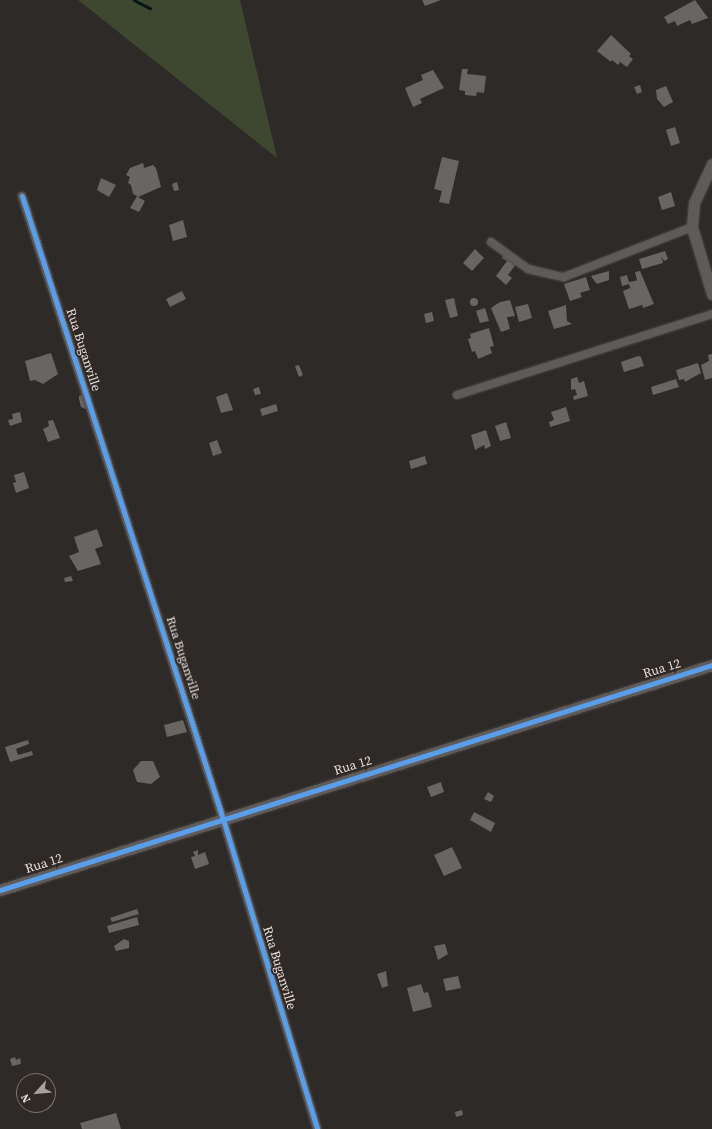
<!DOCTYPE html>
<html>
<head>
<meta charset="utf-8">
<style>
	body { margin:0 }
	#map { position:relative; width:712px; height:1129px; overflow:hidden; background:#2e2a27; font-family:"Source Serif 4",serif }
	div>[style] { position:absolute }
	.green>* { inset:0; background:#3e4831 }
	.stream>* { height:2.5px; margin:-1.25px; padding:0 1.25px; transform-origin:1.25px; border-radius:1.25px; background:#051619 }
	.building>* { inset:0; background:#696563 }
	.round { border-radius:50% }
	.roads { filter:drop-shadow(0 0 1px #4c4846) drop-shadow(0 0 1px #4c4846) }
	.minor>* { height:8px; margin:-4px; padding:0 4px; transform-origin:4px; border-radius:4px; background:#5f5b5a }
	.tertiary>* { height:11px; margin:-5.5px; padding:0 5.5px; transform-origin:5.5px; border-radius:5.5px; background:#5f5b5a }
	.cycleway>* { height:5px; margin:-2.5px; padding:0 2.5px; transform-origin:2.5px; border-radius:2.5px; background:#5a9eea }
	span { translate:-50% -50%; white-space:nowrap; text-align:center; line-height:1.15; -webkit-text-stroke:4px #312924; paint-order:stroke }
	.street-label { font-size:13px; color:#e7e1de }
	.north { position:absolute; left:16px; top:1073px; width:40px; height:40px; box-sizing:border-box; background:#312924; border:1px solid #7a736e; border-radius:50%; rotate:243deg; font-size:11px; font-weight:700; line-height:16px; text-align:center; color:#e7e1de }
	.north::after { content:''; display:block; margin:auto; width:14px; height:18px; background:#a6a19e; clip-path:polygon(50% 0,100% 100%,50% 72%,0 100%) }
</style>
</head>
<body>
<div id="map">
	<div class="green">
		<div style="clip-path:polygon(78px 0,240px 0,277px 158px)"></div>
	</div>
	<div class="stream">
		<div style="left:134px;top:0;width:18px;rotate:27deg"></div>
	</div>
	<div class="building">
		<div style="clip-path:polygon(422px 0,441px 0,425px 6px)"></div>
		<div style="clip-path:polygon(695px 0,708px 18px,692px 24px,690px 20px,677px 26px,675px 21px,668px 24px,664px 17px)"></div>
		<div style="clip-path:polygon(611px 35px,631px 54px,629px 56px,633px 59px,627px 67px,620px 62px,618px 65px,612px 60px,611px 62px,597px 51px)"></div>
		<div style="clip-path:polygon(462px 69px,468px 69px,467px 74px,486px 76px,484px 93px,477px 92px,476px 96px,465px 95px,465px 91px,459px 90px)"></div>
		<div style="clip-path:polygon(433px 70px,444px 88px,420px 99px,422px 103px,413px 107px,405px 88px,423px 80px,421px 75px)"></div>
		<div style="clip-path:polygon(640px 85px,642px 92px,637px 94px,634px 87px)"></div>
		<div style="clip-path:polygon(666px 86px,673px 102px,664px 107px,657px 99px,656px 90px)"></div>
		<div style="clip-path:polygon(675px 127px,680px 143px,671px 146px,666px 130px)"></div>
		<div style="clip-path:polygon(442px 157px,459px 161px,449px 204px,439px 202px,442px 191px,434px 189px)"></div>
		<div style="clip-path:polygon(143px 163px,144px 168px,153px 165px,156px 168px,161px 187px,138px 197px,145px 201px,139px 212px,130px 208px,137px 196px,133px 194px,131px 185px,128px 183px,130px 177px,126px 175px,130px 168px)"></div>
		<div style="clip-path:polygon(101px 178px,116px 185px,109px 197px,97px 190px)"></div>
		<div style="clip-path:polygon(177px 182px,179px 190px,174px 191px,172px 184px)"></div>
		<div style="clip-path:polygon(671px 192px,675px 206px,662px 210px,658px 197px)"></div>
		<div style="clip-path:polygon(183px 220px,187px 237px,173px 241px,169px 225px)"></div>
		<div style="clip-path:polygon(475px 249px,484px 258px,472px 271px,463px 263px)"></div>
		<div style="clip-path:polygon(665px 251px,668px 259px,664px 261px,661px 256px,663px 263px,642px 269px,639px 259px)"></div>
		<div style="clip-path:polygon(504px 255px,516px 264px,508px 275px,512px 278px,506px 285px,496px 276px,507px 261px,502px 258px)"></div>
		<div style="clip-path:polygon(609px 271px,609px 280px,597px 284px,593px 279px,591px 276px)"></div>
		<div style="clip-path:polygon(640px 271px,654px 304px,643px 308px,641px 300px,642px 305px,629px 309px,623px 291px,630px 288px,629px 284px,622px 286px,620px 277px,627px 275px,629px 282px,635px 281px,637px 280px,635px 272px)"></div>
		<div style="clip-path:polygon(586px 277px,590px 290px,580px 293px,582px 297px,570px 301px,564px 284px)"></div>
		<div style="clip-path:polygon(182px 291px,186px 299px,170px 307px,166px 299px)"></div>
		<div style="clip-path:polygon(454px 298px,458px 316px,450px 318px,445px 300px)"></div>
		<div class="round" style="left:470px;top:298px;width:8px;height:8px"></div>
		<div style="clip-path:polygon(510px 300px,515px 316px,507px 317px,510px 329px,501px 332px,491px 308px,500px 302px)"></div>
		<div style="clip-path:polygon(528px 304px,532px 318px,519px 322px,515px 307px)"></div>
		<div style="clip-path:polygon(566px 305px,567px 321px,572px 324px,554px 329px,548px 311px)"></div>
		<div style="clip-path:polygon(485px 308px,489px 321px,480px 323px,476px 311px)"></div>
		<div style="clip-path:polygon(432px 312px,434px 321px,426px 323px,424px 314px)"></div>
		<div style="clip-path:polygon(489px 328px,494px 346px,490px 347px,492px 353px,478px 359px,475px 351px,472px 352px,468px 339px,471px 338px,470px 334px)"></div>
		<div style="clip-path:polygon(51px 353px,58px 374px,43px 384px,35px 380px,30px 381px,25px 361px)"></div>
		<div style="clip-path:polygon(712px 354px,712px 378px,705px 380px,701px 365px,709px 361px,708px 355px)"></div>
		<div style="clip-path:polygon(638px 356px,641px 357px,644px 366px,624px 372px,621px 362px)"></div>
		<div style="clip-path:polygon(698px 363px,701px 373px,685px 382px,684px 379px,679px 380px,676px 370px)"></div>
		<div style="clip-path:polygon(299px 365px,303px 375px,299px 377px,295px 366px)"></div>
		<div style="clip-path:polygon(577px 377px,579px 383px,584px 381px,588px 396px,574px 400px,573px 396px,577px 395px,575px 389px,571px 390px,571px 379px)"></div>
		<div style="clip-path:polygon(676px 379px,679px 387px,653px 395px,651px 387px)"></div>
		<div style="clip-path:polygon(259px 387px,261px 394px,255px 395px,253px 389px)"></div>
		<div style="clip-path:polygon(227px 393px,233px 410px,221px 413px,216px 397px)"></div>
		<div style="clip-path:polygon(84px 394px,87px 409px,86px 409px,81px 407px,79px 399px,79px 396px)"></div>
		<div style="clip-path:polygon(276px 404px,278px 411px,262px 416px,260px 409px)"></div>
		<div style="clip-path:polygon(566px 407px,570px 421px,550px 427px,549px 422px,554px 420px,551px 412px)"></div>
		<div style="clip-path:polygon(20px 412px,22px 422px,10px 426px,8px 420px,13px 419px,12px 414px)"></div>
		<div style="clip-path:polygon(53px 420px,60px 438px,48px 442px,43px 429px,49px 426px,48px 421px)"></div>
		<div style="clip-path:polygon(506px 422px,511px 438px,500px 441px,495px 426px)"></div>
		<div style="clip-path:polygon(486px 430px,491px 446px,485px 449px,484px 445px,475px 450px,471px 435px)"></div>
		<div style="clip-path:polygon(217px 440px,222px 453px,213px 456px,209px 443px)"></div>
		<div style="clip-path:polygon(425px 456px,427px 464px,411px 469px,409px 461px)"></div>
		<div style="clip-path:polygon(24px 472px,29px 488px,16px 493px,13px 483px,16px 482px,14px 475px)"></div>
		<div style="clip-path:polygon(97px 529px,103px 546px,95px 549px,101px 564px,78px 571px,69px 556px,79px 552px,74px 537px)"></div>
		<div style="clip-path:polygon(71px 576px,73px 581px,65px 582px,64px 578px)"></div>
		<div style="clip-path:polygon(183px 720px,187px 732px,167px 737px,164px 725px)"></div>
		<div style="clip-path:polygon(28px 740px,29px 744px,16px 749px,18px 755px,32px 751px,33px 755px,10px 762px,5px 747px)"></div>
		<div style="clip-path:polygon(141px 761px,153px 761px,160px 777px,151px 784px,137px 782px,133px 770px)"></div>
		<div style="clip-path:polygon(441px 782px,444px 792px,431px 797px,427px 787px)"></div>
		<div style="clip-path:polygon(488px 792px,494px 796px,491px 802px,484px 799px)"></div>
		<div style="clip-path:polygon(474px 812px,495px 823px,491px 832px,470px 820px)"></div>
		<div style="clip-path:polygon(452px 847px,462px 868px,444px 876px,434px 855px)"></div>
		<div style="clip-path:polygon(198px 850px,198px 855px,205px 852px,209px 864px,195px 869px,191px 857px,195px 856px,193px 852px)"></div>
		<div style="clip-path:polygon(137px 909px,139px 914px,112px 922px,110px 918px)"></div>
		<div style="clip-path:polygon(137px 917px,139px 925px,109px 933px,107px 926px)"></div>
		<div style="clip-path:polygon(124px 939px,129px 941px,129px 948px,116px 951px,114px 946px)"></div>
		<div style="clip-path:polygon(445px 944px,448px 954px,438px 960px,434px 946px)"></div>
		<div style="clip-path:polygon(386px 971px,388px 986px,382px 988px,377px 974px)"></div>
		<div style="clip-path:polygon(458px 976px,461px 988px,446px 991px,443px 979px)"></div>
		<div style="clip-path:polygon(421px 984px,424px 993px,428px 992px,432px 1007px,413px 1012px,407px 988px)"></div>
		<div style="clip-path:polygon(15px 1057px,16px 1060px,20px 1058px,21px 1064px,12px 1066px,10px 1059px)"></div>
		<div style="clip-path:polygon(462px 1110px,463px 1115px,456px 1117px,455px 1112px)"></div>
		<div style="clip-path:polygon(116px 1113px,121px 1129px,82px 1129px,80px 1123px)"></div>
	</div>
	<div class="roads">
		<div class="minor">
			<div style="left:22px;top:196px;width:655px;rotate:72.12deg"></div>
			<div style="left:223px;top:819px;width:324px;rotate:73.1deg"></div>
			<div style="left:491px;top:242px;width:46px;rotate:36.1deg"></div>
			<div style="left:528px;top:269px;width:37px;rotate:13deg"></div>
			<div style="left:564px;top:277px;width:137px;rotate:-21.3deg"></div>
			<div style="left:457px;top:395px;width:268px;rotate:-17.6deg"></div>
		</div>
		<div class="tertiary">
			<div style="left:712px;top:164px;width:43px;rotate:114.8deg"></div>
			<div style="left:694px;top:203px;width:24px;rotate:95deg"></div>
			<div style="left:692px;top:227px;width:70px;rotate:73.4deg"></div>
			<div style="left:0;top:890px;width:747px;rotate:-17.54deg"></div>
		</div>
	</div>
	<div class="cycleway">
		<div style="left:22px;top:196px;width:655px;rotate:72.12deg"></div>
		<div style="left:223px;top:819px;width:324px;rotate:73.1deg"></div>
		<div style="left:0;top:890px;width:747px;rotate:-17.54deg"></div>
	</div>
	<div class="street-label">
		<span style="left:83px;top:350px;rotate:72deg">Rua Buganville</span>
		<span style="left:183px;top:658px;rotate:72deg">Rua Buganville</span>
		<span style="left:662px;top:669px;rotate:-17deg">Rua 12</span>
		<span style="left:353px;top:766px;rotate:-17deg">Rua 12</span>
		<span style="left:44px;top:864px;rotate:-18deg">Rua 12</span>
		<span style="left:279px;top:968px;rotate:73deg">Rua Buganville</span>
	</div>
	<div class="north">N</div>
</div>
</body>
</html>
